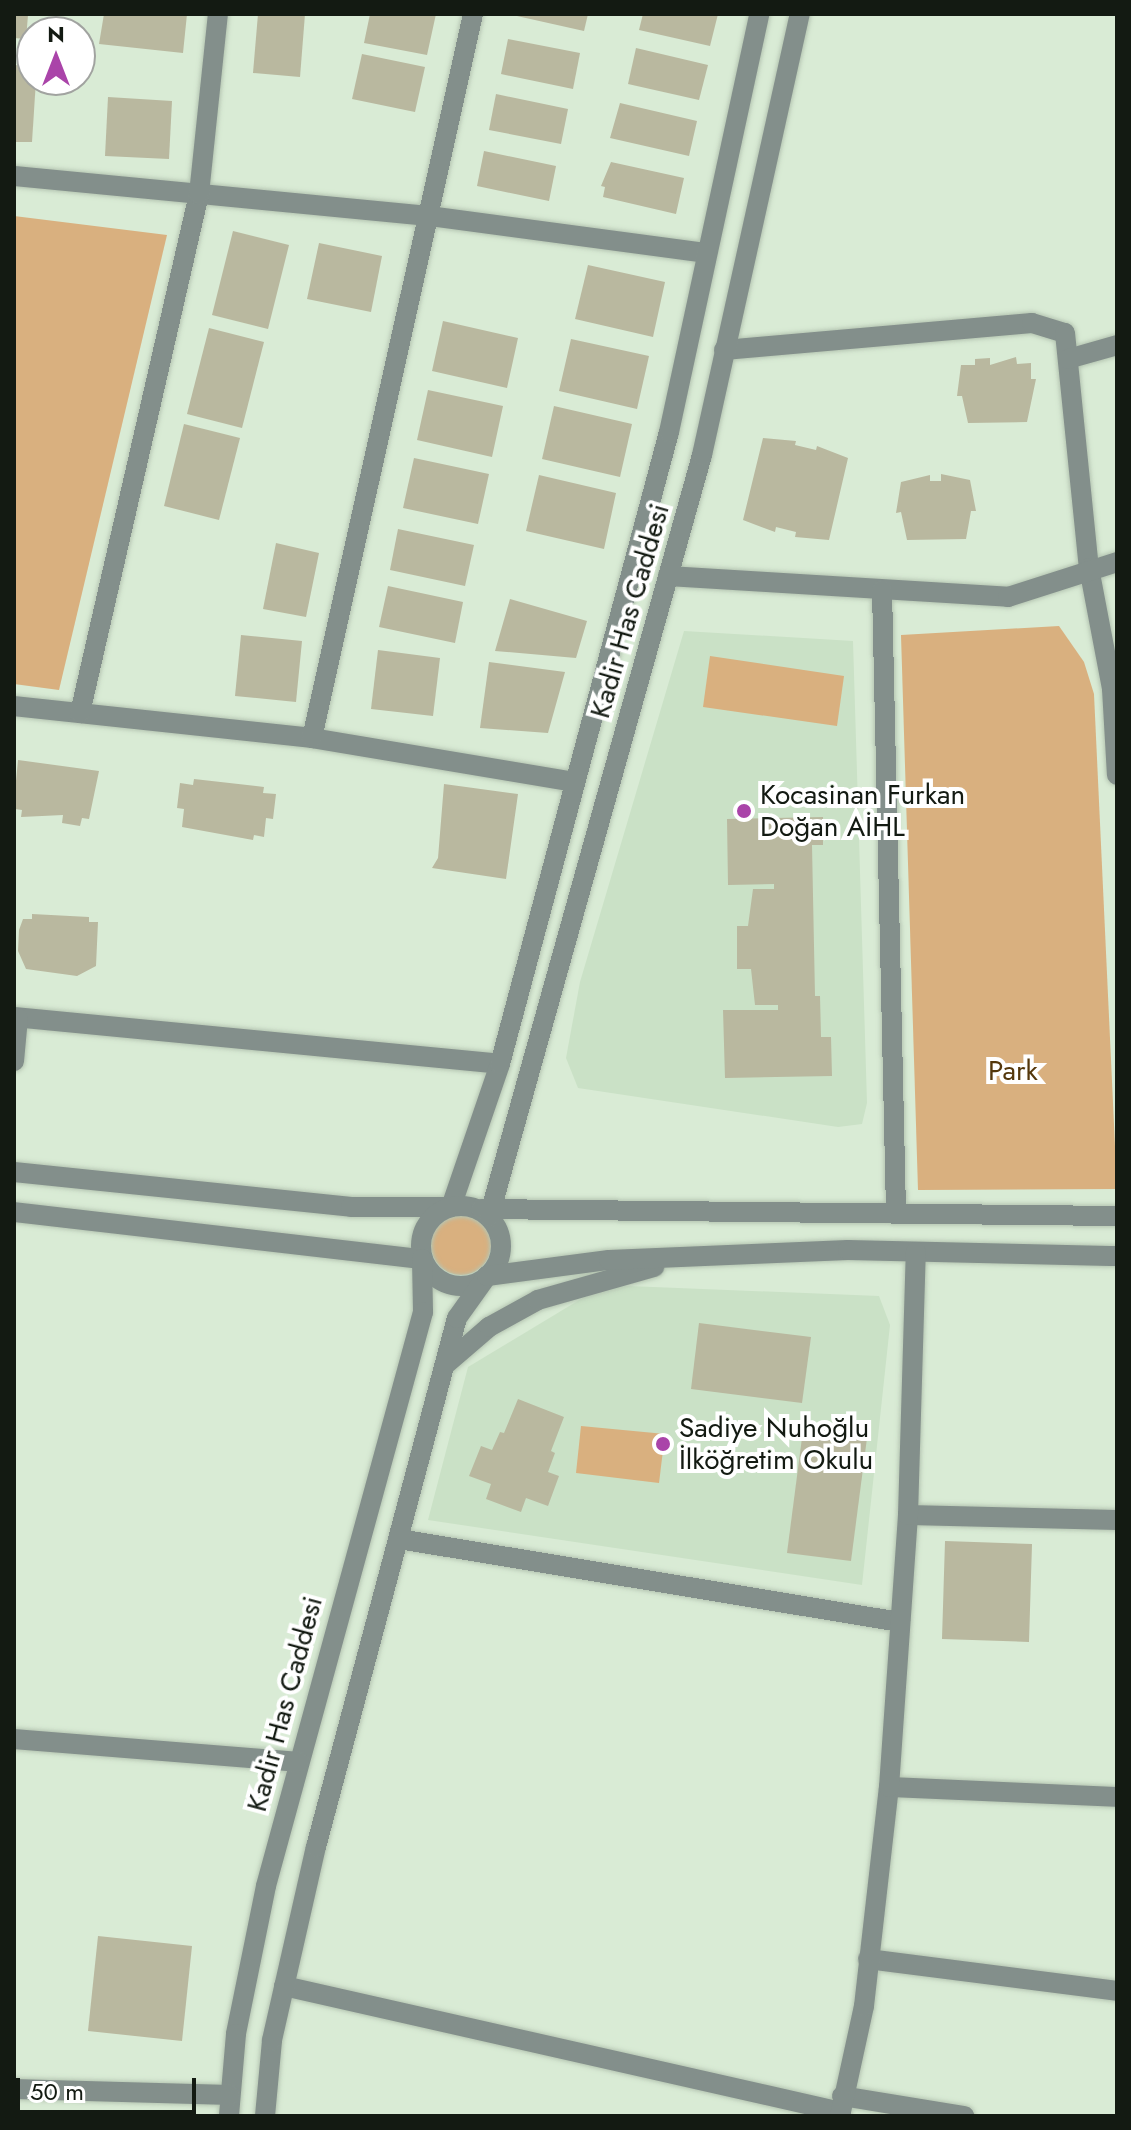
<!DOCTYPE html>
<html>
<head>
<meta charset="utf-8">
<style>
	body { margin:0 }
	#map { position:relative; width:1131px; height:2130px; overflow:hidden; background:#d9ebd5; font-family:Jost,sans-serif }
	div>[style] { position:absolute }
	.built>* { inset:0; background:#cae1c6 }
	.green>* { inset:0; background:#d9b07f }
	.round { border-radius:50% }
	.building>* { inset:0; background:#b9b89f }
	.roads { filter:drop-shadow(0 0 2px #b5c5b2) drop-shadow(0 0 2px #b5c5b2) }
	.minor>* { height:20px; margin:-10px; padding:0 10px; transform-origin:10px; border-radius:10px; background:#838f8b }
	.minor>.ring { margin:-10px; padding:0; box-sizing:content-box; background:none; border:20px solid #838f8b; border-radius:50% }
	.dots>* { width:22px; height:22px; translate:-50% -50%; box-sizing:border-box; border:4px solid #fff; border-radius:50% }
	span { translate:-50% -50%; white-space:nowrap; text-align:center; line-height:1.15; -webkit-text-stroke:8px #fff; paint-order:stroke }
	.street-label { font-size:28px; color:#131a12 }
	.poi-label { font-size:28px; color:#131a12 }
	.left { translate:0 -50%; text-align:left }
	.park-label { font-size:28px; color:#54370b }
	.frame { position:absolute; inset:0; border:16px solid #131a12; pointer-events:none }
	.north { position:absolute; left:16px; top:16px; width:80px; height:80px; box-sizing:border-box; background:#fff; border:2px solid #a1a3a0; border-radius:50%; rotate:0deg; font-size:22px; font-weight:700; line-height:32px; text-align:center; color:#131a12 }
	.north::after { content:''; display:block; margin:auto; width:28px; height:36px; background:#aa44a9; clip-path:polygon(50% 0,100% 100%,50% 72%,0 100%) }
	.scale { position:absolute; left:16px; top:2078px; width:180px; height:36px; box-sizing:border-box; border:4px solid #131a12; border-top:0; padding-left:10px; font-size:24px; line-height:28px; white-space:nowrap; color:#131a12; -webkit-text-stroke:6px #fff; paint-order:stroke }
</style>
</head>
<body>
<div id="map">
	<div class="built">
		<div style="clip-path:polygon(684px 631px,853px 641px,867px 1103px,862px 1124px,838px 1127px,578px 1088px,566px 1058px,580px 982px)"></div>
		<div style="clip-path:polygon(604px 1285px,879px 1296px,890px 1325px,862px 1585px,428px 1520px,468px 1367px)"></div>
	</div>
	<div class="green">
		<div style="clip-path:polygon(14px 216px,167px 235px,59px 690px,14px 684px)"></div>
		<div style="clip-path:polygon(1059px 626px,1084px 662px,1094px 694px,1117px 1189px,918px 1190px,901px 635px)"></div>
		<div style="clip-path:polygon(710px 656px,844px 676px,837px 726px,703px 707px)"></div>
		<div class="round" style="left:431px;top:1215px;width:60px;height:60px"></div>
		<div style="clip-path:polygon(581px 1426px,665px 1434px,659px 1483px,576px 1473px)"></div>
	</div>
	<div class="building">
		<div style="clip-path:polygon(14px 14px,28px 15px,26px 39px,14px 38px)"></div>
		<div style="clip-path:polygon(104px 14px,187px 14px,183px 53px,99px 44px)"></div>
		<div style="clip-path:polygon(258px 14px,305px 14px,300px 77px,253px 73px)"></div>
		<div style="clip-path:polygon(370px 14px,436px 14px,427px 55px,364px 43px)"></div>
		<div style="clip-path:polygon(508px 14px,588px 14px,584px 31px)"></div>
		<div style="clip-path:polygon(643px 14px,718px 14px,710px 46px,639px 30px)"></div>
		<div style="clip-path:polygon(508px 39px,580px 53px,573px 89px,501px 74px)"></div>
		<div style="clip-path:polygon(636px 48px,708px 65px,699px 100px,628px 84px)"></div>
		<div style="clip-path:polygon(362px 54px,425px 67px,415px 112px,352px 99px)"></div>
		<div style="clip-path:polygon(14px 65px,32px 66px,36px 80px,32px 142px,14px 142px)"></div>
		<div style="clip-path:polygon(496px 94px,568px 109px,561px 144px,489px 130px)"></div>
		<div style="clip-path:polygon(108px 97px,172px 101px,169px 159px,105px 156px)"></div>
		<div style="clip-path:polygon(620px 103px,697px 121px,689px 156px,610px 138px)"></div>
		<div style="clip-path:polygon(484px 151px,556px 166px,549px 201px,477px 186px)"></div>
		<div style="clip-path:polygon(611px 162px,684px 178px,676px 214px,603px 197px,605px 187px,601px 186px)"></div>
		<div style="clip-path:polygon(233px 231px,289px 245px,268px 329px,212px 315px)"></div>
		<div style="clip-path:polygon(319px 243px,382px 256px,371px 312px,307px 299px)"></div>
		<div style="clip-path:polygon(588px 265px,665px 282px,653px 337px,575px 319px)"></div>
		<div style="clip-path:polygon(443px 321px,518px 338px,507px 388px,432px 371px)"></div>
		<div style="clip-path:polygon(209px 328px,264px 342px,242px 428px,187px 414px)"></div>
		<div style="clip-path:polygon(571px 339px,649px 356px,637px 409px,559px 391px)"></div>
		<div style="clip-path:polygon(1016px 357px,1017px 364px,1031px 363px,1031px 379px,1036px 379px,1027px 422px,968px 423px,962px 396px,957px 396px,961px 365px,975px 365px,975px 359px,990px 358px,990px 365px)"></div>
		<div style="clip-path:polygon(428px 390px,503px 406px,492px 457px,417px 440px)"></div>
		<div style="clip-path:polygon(554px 406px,632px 424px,620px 477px,542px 459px)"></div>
		<div style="clip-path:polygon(184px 424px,240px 438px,219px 520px,164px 506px)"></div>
		<div style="clip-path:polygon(763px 438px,796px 441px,795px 445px,816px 450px,817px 446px,848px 458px,829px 540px,795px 537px,796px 532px,776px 527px,775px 532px,743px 520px)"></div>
		<div style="clip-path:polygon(414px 458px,489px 474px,478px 524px,403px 508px)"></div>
		<div style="clip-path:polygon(941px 474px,970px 480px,976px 511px,971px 511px,966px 539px,907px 540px,901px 512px,896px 513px,901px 482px,930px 475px,930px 481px,941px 481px)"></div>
		<div style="clip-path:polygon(539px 475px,616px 493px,604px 549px,526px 531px)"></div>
		<div style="clip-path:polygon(398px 529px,474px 545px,465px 586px,390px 570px)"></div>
		<div style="clip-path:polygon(276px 543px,319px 553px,306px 617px,263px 609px)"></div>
		<div style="clip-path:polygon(388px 586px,463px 602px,455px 643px,379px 627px)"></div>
		<div style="clip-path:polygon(510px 599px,587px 621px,576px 658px,495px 651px)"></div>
		<div style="clip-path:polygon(241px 635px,302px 641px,296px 702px,235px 696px)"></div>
		<div style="clip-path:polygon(378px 650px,440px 658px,433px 716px,371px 709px)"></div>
		<div style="clip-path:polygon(489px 662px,565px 672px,548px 733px,480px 728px)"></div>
		<div style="clip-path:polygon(18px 760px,99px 771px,89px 819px,82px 818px,80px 826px,62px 823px,63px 815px,21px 817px,22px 810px,15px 809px,14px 802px)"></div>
		<div style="clip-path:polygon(194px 779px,264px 787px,263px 793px,276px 794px,273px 819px,266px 818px,264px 837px,254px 835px,253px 840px,182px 827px,184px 809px,177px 808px,180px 783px,193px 785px)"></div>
		<div style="clip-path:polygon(444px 784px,518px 794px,506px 879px,432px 868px,438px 858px)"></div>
		<div style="clip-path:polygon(823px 817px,823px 845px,812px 845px,815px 996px,820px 996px,821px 1037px,831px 1037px,832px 1076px,725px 1078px,723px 1010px,778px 1010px,778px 1005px,755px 1005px,751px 969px,737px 969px,737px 926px,748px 926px,753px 889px,774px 889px,774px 884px,728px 885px,727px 819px)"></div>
		<div style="clip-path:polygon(32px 914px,89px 917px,89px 922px,98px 922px,96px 966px,77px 976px,26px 969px,18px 951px,19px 930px,23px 919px,32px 919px)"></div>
		<div style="clip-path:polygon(699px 1323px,811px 1337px,802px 1403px,691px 1389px)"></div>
		<div style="clip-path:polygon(518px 1399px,564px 1417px,551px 1451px,555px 1453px,548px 1472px,559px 1476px,548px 1506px,526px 1498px,521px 1512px,486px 1499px,491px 1484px,469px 1476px,481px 1446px,492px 1450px,500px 1432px,504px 1433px)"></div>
		<div style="clip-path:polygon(803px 1430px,867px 1438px,851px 1561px,787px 1553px)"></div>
		<div style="clip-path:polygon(945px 1541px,1032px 1544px,1029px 1642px,942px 1639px)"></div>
		<div style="clip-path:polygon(98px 1936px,192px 1946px,182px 2041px,88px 2031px)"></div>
		<div style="clip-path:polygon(181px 2110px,182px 2116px,155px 2116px,154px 2114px)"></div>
	</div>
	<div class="roads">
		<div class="minor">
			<div style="left:14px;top:176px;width:417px;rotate:5.5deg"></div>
			<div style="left:429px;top:216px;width:280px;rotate:7.6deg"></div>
			<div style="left:724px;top:350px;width:309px;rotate:-5deg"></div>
			<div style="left:1032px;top:323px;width:34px;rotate:17deg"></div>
			<div style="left:1065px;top:333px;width:236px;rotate:84.2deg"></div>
			<div style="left:1089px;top:568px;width:123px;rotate:79.2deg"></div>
			<div style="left:1112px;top:689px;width:86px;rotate:86.7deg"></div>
			<div style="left:1068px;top:359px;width:51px;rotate:-15.9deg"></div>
			<div style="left:668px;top:576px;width:341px;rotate:3.5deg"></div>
			<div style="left:1008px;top:597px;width:114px;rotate:-17.8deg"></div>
			<div style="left:882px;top:590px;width:621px;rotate:88.71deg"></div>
			<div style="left:14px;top:706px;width:300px;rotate:6.1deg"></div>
			<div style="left:312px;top:738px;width:266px;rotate:9.5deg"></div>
			<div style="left:80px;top:713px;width:532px;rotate:-77.09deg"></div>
			<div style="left:199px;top:194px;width:181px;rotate:-84deg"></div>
			<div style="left:312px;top:738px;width:742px;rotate:-77.46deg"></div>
			<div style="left:14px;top:1017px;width:488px;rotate:5.5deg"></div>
			<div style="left:14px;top:1061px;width:43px;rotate:-84.7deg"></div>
			<div style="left:14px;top:1172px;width:339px;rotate:5.9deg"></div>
			<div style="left:351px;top:1207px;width:100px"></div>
			<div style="left:451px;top:1207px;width:151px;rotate:-71.1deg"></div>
			<div style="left:500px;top:1064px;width:654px;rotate:-75.03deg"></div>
			<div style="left:669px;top:432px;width:428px;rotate:-77.8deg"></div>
			<div class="ring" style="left:421px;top:1206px;width:60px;height:60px"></div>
			<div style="left:481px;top:1209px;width:636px;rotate:0.63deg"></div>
			<div style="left:14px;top:1212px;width:411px;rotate:6.6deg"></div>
			<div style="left:422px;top:1259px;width:53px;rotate:88.9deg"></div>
			<div style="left:423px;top:1312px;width:595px;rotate:105.3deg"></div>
			<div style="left:266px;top:1886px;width:151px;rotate:101.5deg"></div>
			<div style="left:236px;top:2034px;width:82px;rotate:94.9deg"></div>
			<div style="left:489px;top:1217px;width:791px;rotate:-74.38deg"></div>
			<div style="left:702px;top:455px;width:452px;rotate:-77.5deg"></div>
			<div style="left:445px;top:1365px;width:58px;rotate:-40.8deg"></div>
			<div style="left:489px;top:1327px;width:56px;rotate:-28.9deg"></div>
			<div style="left:538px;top:1300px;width:121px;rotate:-15.9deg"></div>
			<div style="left:908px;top:1515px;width:209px;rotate:1.4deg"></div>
			<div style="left:399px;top:1539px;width:508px;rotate:9.41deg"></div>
			<div style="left:14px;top:1739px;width:286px;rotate:4.6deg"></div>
			<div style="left:889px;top:1787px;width:228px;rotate:2.5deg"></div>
			<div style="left:868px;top:1959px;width:251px;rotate:7.3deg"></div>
			<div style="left:284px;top:1986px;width:571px;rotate:12.75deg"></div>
			<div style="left:14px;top:2089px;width:216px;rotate:1.6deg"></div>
			<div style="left:842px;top:2096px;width:124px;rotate:9.3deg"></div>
			<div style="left:265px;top:2116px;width:76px;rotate:-84.7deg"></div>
			<div style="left:272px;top:2040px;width:198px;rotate:-77.2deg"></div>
			<div style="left:316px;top:1847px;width:547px;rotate:-75.08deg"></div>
			<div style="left:457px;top:1318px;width:52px;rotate:-54.5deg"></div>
			<div style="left:487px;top:1276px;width:123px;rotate:-7.5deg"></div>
			<div style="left:609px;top:1260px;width:239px;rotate:-2.4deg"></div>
			<div style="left:848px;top:1250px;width:269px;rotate:1.3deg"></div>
			<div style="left:840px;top:2116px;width:113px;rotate:-77.7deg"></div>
			<div style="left:864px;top:2006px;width:220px;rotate:-83.5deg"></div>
			<div style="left:889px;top:1787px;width:273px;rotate:-86deg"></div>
			<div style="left:908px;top:1515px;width:263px;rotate:-88.3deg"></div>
		</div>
	</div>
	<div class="dots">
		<div style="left:744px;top:811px;background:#aa44a9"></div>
		<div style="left:663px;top:1444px;background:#aa44a9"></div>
	</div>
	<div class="street-label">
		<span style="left:630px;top:611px;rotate:-74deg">Kadir Has Caddesi</span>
		<span style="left:285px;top:1704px;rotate:-75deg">Kadir Has Caddesi</span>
	</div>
	<div class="poi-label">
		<span class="left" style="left:760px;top:811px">Kocasinan Furkan<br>Doğan AİHL</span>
		<span class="left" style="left:679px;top:1444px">Sadiye Nuhoğlu<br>İlköğretim Okulu</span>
	</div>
	<div class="park-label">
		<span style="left:1013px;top:1071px">Park</span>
	</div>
	<div class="frame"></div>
	<div class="north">N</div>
	<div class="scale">50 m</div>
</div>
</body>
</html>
